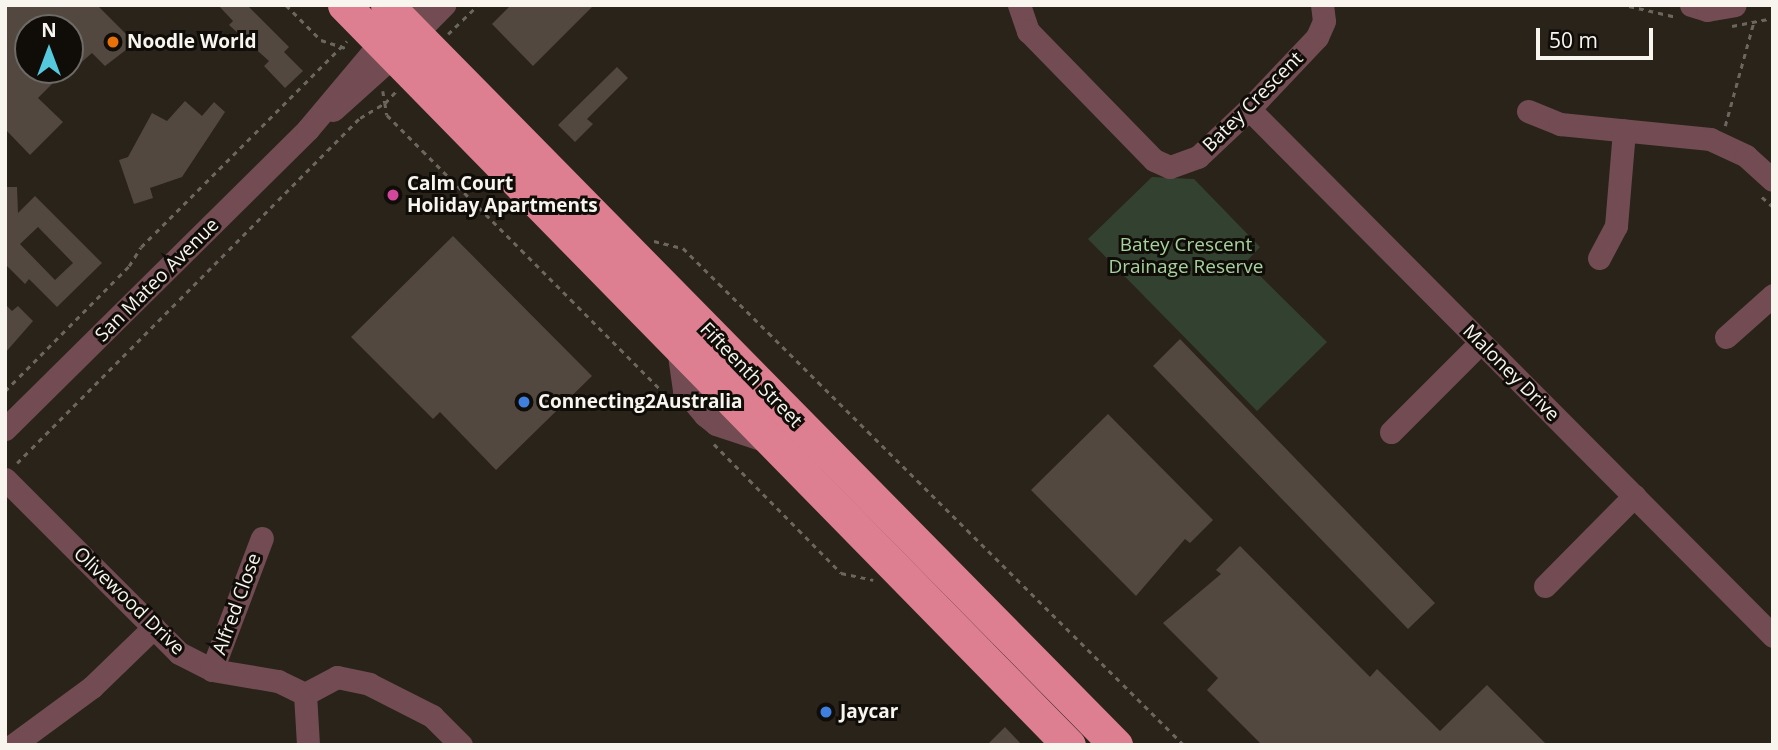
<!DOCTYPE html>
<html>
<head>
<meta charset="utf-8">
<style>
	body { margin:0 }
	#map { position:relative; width:1778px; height:750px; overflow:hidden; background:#29231a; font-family:"Open Sans",sans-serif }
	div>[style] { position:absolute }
	.green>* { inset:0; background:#334230 }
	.building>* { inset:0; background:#524840 }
	.path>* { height:2.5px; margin-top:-1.25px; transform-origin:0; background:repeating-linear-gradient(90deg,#6b665e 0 5px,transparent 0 10px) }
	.minor>* { height:23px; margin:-11.5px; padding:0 11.5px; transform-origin:11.5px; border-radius:11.5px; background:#724c52 }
	.highway>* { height:33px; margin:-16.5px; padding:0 16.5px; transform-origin:16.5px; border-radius:16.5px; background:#dd7f91 }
	.dots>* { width:19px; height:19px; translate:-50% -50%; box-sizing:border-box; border:4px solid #100d09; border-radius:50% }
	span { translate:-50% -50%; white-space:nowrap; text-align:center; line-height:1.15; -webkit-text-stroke:6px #100d09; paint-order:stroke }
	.poi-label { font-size:19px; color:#f8f4ee; font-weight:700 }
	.left { translate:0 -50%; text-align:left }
	.street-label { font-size:19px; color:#f8f4ee }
	.park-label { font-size:19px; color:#a6d29d }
	.frame { position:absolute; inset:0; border:7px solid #f8f4ee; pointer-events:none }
	.north { position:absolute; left:14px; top:14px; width:70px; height:70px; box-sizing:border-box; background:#100d09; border:2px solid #6d6965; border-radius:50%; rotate:0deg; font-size:19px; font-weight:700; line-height:28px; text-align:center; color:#f8f4ee }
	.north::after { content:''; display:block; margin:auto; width:24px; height:32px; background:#55cadf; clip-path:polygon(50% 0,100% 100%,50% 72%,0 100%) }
	.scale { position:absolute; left:1536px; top:28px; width:117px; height:32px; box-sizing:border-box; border:4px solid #f8f4ee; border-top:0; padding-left:9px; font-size:21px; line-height:24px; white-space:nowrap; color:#f8f4ee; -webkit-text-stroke:5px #100d09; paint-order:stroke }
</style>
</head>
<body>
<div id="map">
	<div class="green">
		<div style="clip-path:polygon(1152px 177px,1194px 179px,1260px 247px,1246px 262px,1327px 342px,1257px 411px,1088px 239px)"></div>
	</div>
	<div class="building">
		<div style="clip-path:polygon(5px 5px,97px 5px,135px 43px,105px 66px,92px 53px,77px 66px,70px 60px,70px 28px,28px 28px,28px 70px,66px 70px,38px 98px,63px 122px,30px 155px,5px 129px)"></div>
		<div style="clip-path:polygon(218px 5px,247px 5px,289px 47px,284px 52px,303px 71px,285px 88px,264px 66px,269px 61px,229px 25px,233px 21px)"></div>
		<div style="clip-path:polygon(511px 5px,594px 5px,533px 66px,492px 24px)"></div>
		<div style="clip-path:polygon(617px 67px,628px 78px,587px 119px,593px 124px,575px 142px,558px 125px)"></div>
		<div style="clip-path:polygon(185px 101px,202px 116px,214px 102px,225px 112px,182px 177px,150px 188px,153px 198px,134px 204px,119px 160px,128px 157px,152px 113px,167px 121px)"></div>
		<div style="clip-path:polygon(evenodd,5px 187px,17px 187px,18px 213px,35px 196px,102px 263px,57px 307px,29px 279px,25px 284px,5px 264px,5px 187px,38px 227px,73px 263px,55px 280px,20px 244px,38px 227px)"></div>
		<div style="clip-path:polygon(453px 236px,592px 376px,496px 470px,440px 412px,433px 419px,351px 337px)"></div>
		<div style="clip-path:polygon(5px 304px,12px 311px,18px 306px,33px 321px,5px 353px)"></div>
		<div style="clip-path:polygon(1180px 339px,1435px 603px,1408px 629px,1153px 366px)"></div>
		<div style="clip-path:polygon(1108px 414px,1213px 520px,1190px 543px,1185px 539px,1136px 596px,1031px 490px)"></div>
		<div style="clip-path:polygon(1240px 546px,1370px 677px,1377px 669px,1440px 731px,1487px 685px,1547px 745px,1262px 745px,1207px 690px,1218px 678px,1163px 623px,1221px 574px,1216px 570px)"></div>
		<div style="clip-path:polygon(1005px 727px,1022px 745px,987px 745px)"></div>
	</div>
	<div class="path">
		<div style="left:286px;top:5px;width:49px;rotate:45deg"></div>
		<div style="left:321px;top:40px;width:29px;rotate:18deg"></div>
		<div style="left:1595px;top:5px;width:45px"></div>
		<div style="left:1629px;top:6px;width:49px;rotate:12.9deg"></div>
		<div style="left:1732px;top:26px;width:42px;rotate:-11deg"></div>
		<div style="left:448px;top:34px;width:42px;rotate:-44deg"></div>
		<div style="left:383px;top:91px;width:12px;rotate:81deg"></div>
		<div style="left:385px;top:103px;width:16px;rotate:-47deg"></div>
		<div style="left:1725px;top:126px;width:106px;rotate:-74.6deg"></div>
		<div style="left:1762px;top:197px;width:15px;rotate:42deg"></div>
		<div style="left:654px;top:241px;width:30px;rotate:14deg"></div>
		<div style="left:683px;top:248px;width:706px;rotate:44.77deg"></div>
		<div style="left:5px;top:391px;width:176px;rotate:-45.2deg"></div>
		<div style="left:129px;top:266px;width:22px;rotate:-58deg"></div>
		<div style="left:141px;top:247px;width:291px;rotate:-45deg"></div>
		<div style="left:714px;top:444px;width:181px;rotate:45.4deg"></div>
		<div style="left:841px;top:573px;width:33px;rotate:12deg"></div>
		<div style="left:17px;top:463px;width:486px;rotate:-45.2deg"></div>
		<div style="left:360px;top:118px;width:29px;rotate:-31deg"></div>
		<div style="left:385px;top:103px;width:12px;rotate:81deg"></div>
		<div style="left:387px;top:115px;width:394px;rotate:45.1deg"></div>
	</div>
	<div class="minor">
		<div style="left:1019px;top:5px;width:28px;rotate:71deg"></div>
		<div style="left:1028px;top:31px;width:180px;rotate:45.7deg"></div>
		<div style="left:1154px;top:160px;width:17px;rotate:24deg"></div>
		<div style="left:1170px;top:167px;width:30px;rotate:-20deg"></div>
		<div style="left:1198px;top:157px;width:70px;rotate:-43.3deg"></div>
		<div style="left:1249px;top:109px;width:99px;rotate:-46.6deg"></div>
		<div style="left:1317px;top:37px;width:17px;rotate:-66deg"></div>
		<div style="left:1324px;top:21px;width:16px;rotate:-97deg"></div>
		<div style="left:1691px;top:5px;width:17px;rotate:17deg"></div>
		<div style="left:1707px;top:10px;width:28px;rotate:-10deg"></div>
		<div style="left:403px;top:20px;width:23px;rotate:-41deg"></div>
		<div style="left:416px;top:33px;width:40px;rotate:-45deg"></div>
		<div style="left:1249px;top:109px;width:743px;rotate:45.16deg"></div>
		<div style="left:333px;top:110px;width:82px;rotate:-42deg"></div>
		<div style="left:1528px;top:111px;width:35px;rotate:22deg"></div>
		<div style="left:1560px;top:124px;width:151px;rotate:5.7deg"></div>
		<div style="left:1710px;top:139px;width:40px;rotate:25deg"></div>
		<div style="left:1746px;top:156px;width:36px;rotate:42deg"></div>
		<div style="left:1599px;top:258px;width:36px;rotate:-62deg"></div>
		<div style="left:1616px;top:226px;width:96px;rotate:-85.2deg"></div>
		<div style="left:1726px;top:337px;width:63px;rotate:-41.8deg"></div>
		<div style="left:678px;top:348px;width:42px;rotate:81.9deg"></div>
		<div style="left:684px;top:390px;width:33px;rotate:50deg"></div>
		<div style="left:705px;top:415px;width:14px;rotate:39deg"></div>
		<div style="left:716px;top:424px;width:54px;rotate:18.4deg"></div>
		<div style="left:5px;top:429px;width:426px;rotate:-44.7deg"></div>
		<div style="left:308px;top:129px;width:114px;rotate:-50deg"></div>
		<div style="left:1391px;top:432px;width:126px;rotate:-45deg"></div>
		<div style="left:5px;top:479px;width:246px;rotate:45deg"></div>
		<div style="left:179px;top:653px;width:37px;rotate:27deg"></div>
		<div style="left:212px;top:670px;width:67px;rotate:9.5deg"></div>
		<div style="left:278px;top:681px;width:30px;rotate:26deg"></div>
		<div style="left:305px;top:694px;width:51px;rotate:86.6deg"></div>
		<div style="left:1545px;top:586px;width:127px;rotate:-45.3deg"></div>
		<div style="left:212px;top:670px;width:141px;rotate:-69.3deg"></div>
		<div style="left:305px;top:694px;width:36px;rotate:-28deg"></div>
		<div style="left:337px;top:677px;width:33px;rotate:12deg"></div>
		<div style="left:369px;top:684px;width:71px;rotate:26.9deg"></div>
		<div style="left:432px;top:716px;width:41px;rotate:45deg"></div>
		<div style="left:13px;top:745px;width:98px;rotate:-36.3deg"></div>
		<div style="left:92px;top:687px;width:86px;rotate:-44.1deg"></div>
	</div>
	<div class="highway">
		<div style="left:344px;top:5px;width:1036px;rotate:45.59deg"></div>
		<div style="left:387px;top:5px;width:1039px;rotate:45.43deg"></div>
	</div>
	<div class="dots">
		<div style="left:113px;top:42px;background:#e8710a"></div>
		<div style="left:393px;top:195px;background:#d1479c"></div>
		<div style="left:524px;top:402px;background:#3f7fe0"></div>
		<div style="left:826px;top:712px;background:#3f7fe0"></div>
	</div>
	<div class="poi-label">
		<span class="left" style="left:127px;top:42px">Noodle World</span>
		<span class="left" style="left:407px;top:195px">Calm Court<br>Holiday Apartments</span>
		<span class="left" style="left:538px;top:402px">Connecting2Australia</span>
		<span class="left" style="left:840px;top:712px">Jaycar</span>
	</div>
	<div class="street-label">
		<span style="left:1253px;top:102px;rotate:-45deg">Batey Crescent</span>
		<span style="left:157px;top:280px;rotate:-45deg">San Mateo Avenue</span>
		<span style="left:1511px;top:373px;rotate:45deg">Maloney Drive</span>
		<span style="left:751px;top:375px;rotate:46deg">Fifteenth Street</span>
		<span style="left:129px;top:601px;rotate:44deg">Olivewood Drive</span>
		<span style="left:237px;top:604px;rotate:-70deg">Alfred Close</span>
	</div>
	<div class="park-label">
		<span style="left:1186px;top:256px">Batey Crescent<br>Drainage Reserve</span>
	</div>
	<div class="frame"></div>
	<div class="north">N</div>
	<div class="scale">50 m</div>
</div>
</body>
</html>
